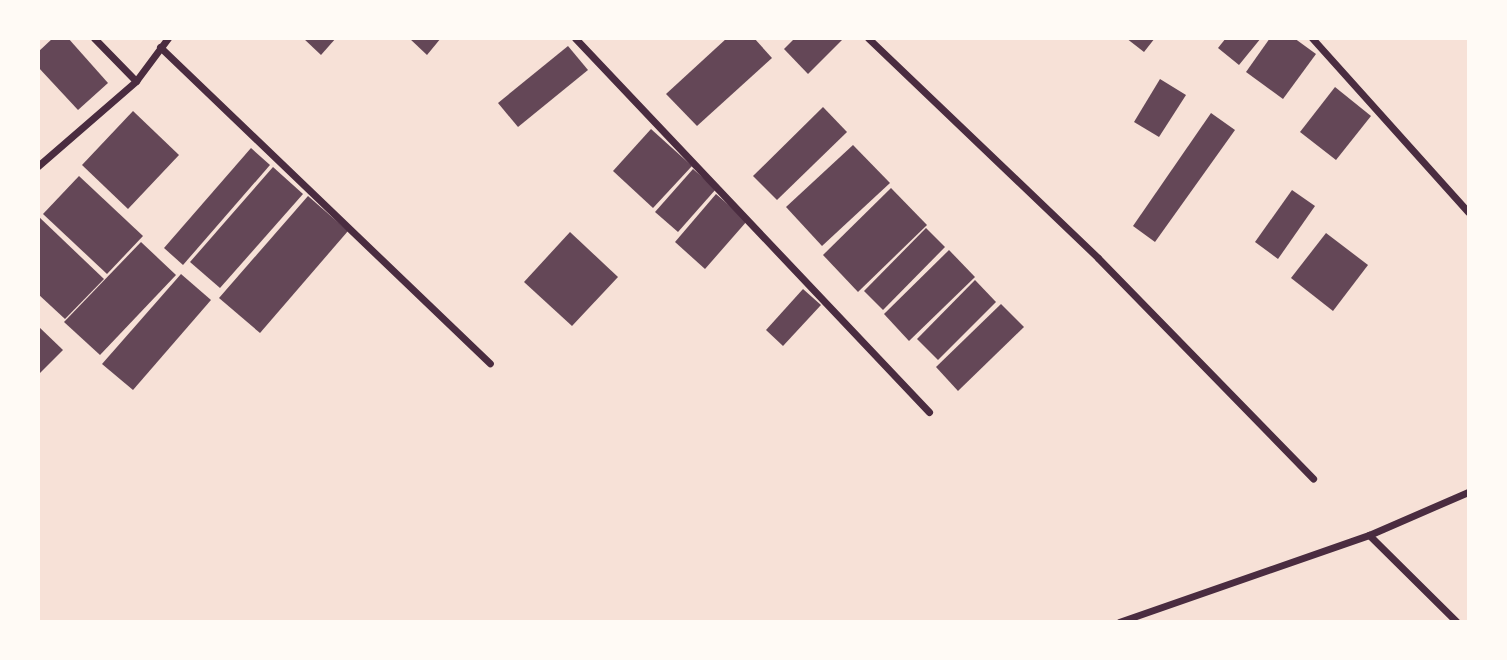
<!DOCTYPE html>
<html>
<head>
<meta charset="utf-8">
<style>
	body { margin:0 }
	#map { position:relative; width:1507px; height:660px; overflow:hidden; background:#f7e1d7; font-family:"Asap Condensed",sans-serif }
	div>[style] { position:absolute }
	.building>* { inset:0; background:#644757 }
	.minor>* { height:7px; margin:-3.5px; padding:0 3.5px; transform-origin:3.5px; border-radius:3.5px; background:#4a2c40 }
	span { translate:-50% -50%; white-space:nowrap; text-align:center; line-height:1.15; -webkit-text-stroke:5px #fffaf5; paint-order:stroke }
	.frame { position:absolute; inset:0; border:40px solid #fffaf5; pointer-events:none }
</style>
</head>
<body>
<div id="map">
	<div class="building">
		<div style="clip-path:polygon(53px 38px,68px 38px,108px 83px,78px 110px,38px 67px,38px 52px)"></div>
		<div style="clip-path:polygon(303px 38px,336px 38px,321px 55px)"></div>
		<div style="clip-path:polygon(409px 38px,441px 38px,427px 55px)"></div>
		<div style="clip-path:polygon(727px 38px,754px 38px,772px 58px,697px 126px,666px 94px)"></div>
		<div style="clip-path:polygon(795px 38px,844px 38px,808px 74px,784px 49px)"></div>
		<div style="clip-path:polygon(1126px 38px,1155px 38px,1144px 52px)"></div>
		<div style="clip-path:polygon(1226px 38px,1261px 38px,1239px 65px,1218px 48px)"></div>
		<div style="clip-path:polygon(1270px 38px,1294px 38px,1316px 54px,1283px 99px,1246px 72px)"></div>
		<div style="clip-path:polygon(568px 46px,588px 70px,518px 127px,498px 103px)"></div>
		<div style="clip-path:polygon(1160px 79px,1186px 95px,1159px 137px,1134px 122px)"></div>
		<div style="clip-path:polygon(1335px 87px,1371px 116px,1336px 160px,1300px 132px)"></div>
		<div style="clip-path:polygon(823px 107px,847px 132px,777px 200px,753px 176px)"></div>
		<div style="clip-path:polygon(133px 111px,179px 155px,128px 209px,82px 165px)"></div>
		<div style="clip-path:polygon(1211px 113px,1235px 130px,1155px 242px,1133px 226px)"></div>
		<div style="clip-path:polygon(651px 129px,692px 166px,653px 208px,613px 171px)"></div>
		<div style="clip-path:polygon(853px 145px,890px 183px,822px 246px,786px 207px)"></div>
		<div style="clip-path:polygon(251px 148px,270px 165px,183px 265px,164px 248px)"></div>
		<div style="clip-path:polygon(273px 167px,303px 194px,220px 288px,190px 262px)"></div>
		<div style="clip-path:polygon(693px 169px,716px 189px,678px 232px,655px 212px)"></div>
		<div style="clip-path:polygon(79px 176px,143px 236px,107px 274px,43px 214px)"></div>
		<div style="clip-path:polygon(891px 188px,927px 225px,858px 292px,823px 255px)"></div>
		<div style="clip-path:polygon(1292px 190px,1315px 206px,1278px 259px,1255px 242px)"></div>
		<div style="clip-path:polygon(716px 194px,747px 221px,705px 269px,675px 242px)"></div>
		<div style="clip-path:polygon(308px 196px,348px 231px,260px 333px,219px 298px)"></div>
		<div style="clip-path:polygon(38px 216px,104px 279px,65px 319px,38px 294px)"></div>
		<div style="clip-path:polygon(926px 228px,945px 247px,883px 310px,864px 291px)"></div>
		<div style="clip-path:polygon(570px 232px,618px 277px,572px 326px,524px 282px)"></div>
		<div style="clip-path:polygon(1326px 233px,1368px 265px,1333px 311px,1291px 278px)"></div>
		<div style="clip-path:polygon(141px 242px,176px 275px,100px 355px,64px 322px)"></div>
		<div style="clip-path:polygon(949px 250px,975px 277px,909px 341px,884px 314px)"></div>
		<div style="clip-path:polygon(181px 274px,211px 300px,133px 390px,102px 364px)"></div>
		<div style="clip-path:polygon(975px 280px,996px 302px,938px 360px,917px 339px)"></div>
		<div style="clip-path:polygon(803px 289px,821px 305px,783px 346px,766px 330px)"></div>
		<div style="clip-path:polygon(1001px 304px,1024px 327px,958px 391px,936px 367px)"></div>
		<div style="clip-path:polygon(38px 326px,63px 350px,38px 375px)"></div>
	</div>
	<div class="minor">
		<div style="left:94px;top:38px;width:60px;rotate:45.7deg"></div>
		<div style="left:575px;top:38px;width:515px;rotate:46.57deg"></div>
		<div style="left:868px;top:38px;width:318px;rotate:43.7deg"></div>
		<div style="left:1098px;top:258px;width:308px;rotate:45.7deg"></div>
		<div style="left:1312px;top:38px;width:234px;rotate:48.1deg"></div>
		<div style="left:160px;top:47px;width:457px;rotate:43.8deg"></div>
		<div style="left:38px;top:166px;width:130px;rotate:-40.9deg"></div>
		<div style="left:136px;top:81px;width:54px;rotate:-53.3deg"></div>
		<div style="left:1369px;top:535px;width:124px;rotate:44.7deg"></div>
		<div style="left:1119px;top:622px;width:265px;rotate:-19.2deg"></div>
		<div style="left:1369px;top:535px;width:108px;rotate:-23.5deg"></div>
	</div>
	<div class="frame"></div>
</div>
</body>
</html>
